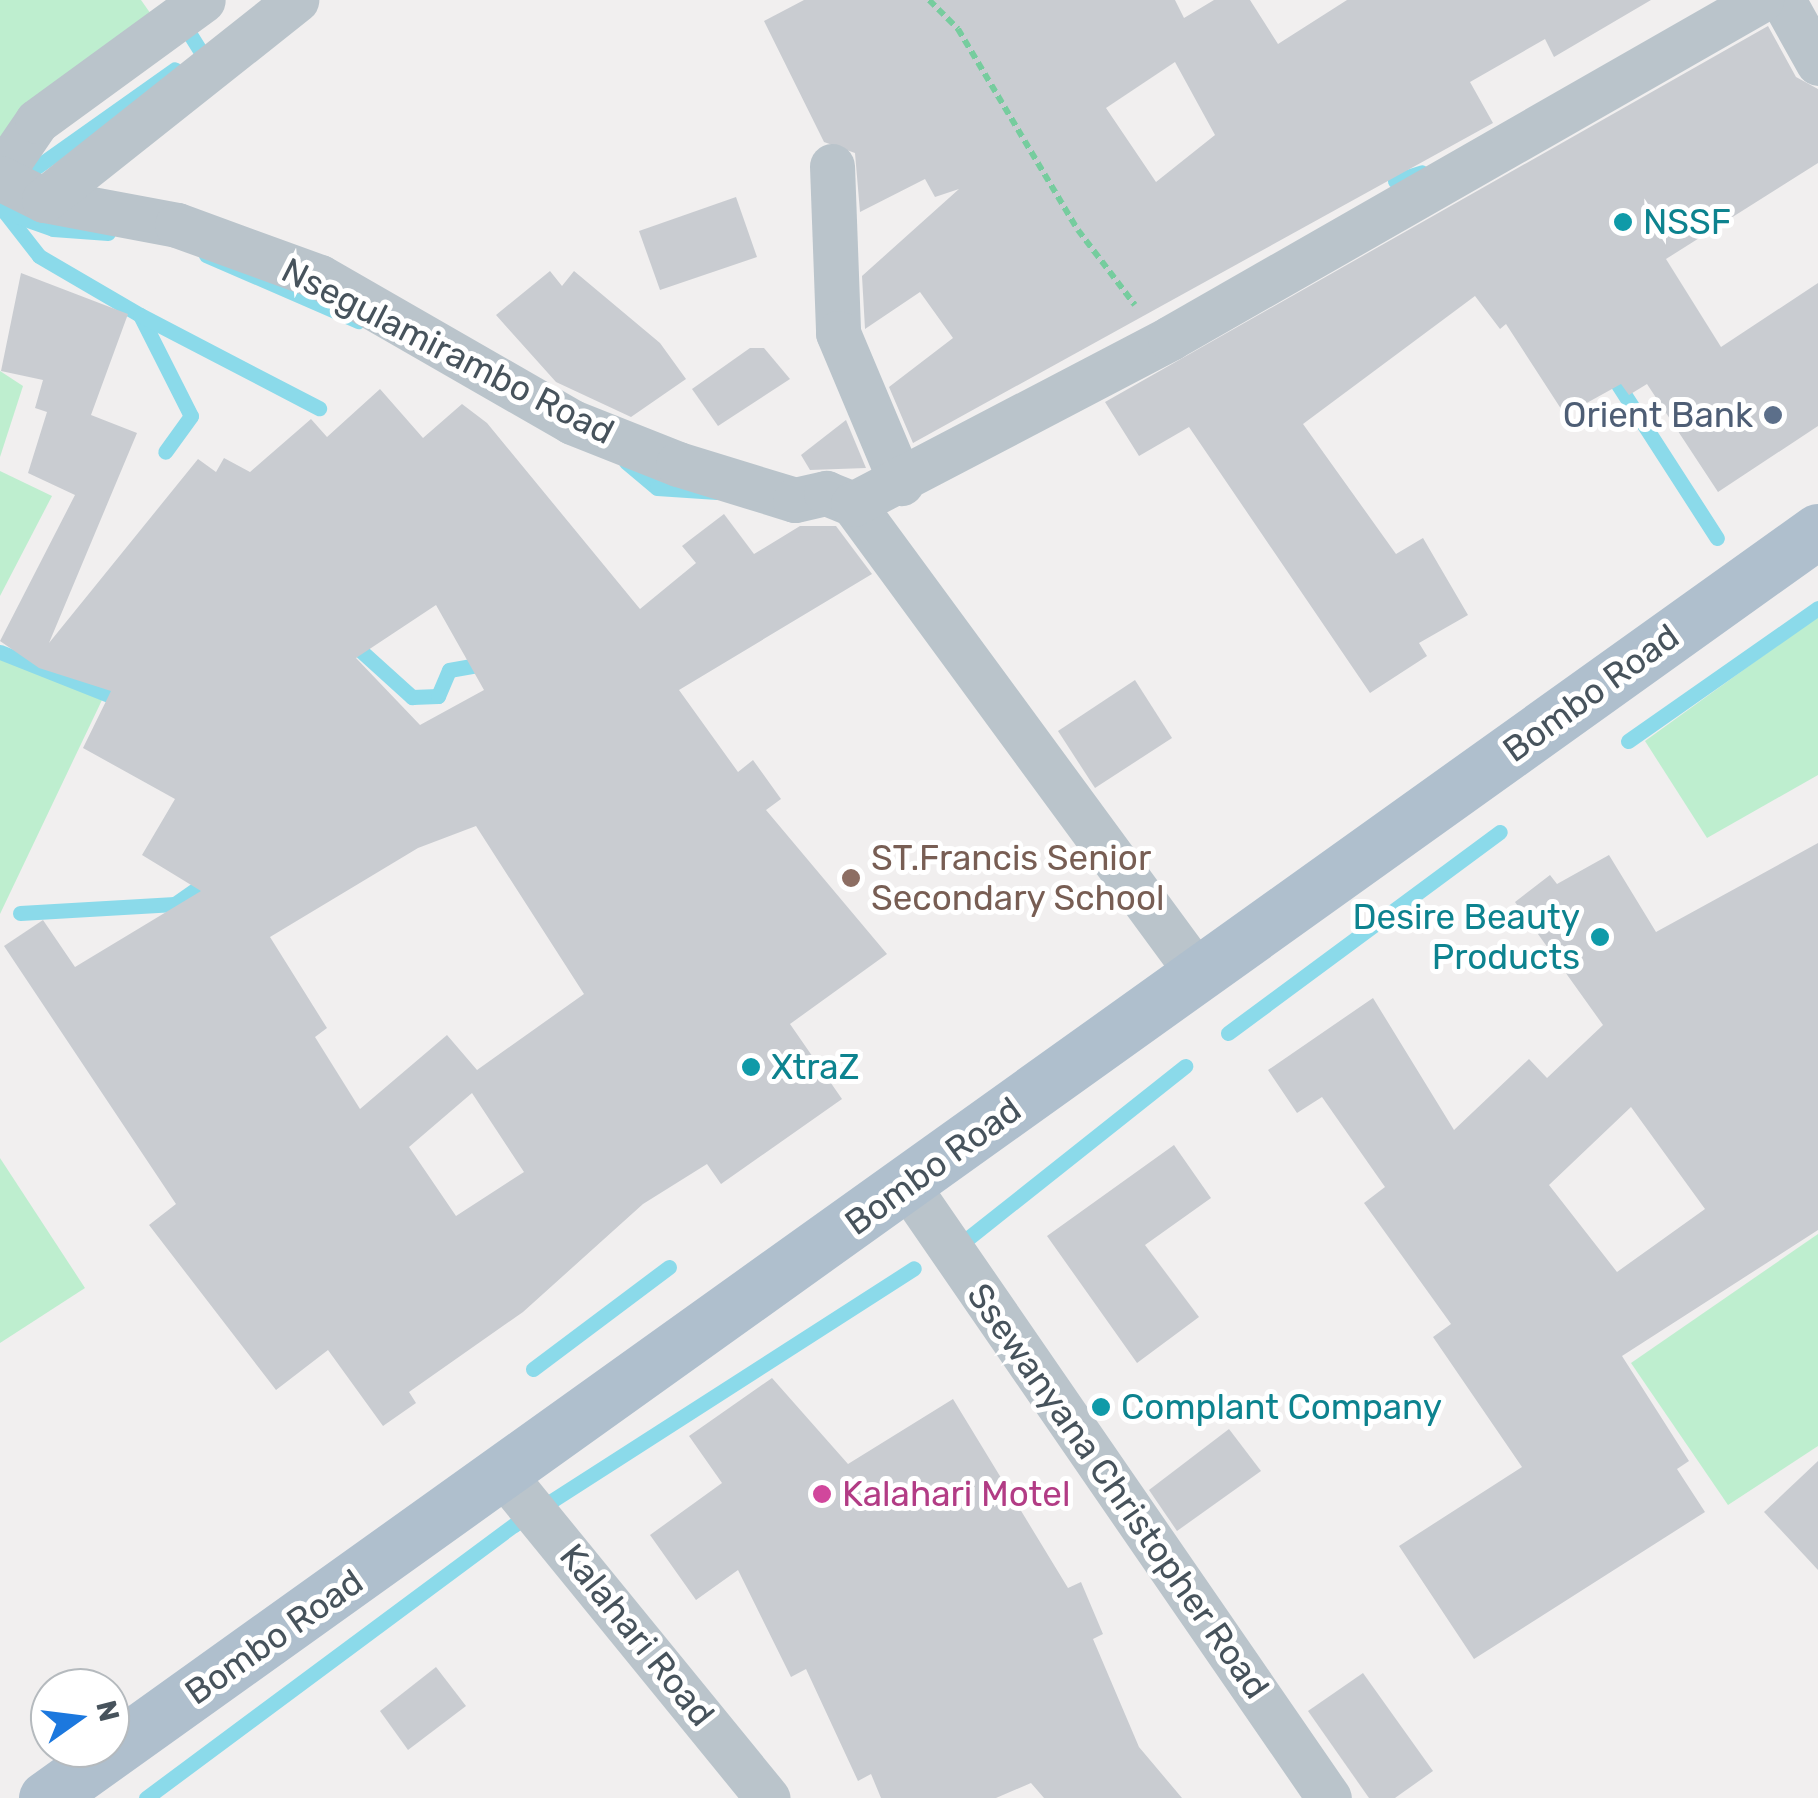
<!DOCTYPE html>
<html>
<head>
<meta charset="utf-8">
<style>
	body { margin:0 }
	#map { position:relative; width:1818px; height:1798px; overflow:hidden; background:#f1efef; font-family:Rubik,sans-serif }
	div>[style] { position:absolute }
	.green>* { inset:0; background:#beeecf }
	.stream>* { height:15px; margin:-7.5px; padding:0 7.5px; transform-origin:7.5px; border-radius:7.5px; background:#8bdaea }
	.building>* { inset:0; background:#c9ccd1 }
	.path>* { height:6px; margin-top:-3px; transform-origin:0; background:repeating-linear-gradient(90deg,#76cc9e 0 8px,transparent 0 13px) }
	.street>* { height:45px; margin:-22.5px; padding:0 22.5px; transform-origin:22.5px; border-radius:22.5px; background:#bac4cb }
	.primary>* { height:55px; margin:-27.5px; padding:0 27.5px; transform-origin:27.5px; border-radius:27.5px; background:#afbfcd }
	.dots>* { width:28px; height:28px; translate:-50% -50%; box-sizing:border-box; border:5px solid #fff; border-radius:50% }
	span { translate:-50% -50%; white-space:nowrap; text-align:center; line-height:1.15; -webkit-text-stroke:10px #fff; paint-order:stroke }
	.culture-label { font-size:35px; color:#0d838f }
	.left { translate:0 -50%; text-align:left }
	.right { translate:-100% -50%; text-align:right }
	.street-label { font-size:35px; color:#47535c }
	.service-label { font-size:35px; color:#4e5e75 }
	.education-label { font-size:35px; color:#785e54 }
	.hotel-label { font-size:35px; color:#b23c85 }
	.north { position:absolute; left:30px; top:1668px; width:100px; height:100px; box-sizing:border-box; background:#fff; border:2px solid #b5babe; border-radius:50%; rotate:76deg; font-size:28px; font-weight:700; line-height:40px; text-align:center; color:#47535c }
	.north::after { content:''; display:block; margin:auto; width:35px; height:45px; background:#1c78de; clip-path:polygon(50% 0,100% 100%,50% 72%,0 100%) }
</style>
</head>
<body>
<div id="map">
	<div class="green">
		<div style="clip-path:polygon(0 0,141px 0,160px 27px,0 138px)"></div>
		<div style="clip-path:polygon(0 371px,23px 386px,0 457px)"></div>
		<div style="clip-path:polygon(0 471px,52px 496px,0 596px)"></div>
		<div style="clip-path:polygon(1818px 616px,1818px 775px,1707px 838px,1645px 741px)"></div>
		<div style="clip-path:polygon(0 658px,102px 700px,0 914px)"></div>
		<div style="clip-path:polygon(0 1158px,85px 1288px,0 1343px)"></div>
		<div style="clip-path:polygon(1818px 1234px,1818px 1446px,1728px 1505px,1631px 1363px)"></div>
	</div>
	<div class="stream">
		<div style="left:181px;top:20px;width:36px;rotate:58deg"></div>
		<div style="left:31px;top:171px;width:176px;rotate:-35.3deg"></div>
		<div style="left:1395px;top:181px;width:28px;rotate:-18deg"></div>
		<div style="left:0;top:206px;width:63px;rotate:52deg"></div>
		<div style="left:39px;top:256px;width:117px;rotate:30.3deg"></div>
		<div style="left:140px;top:315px;width:113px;rotate:63.2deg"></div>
		<div style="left:191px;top:416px;width:44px;rotate:125.8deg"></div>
		<div style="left:5px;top:212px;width:51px;rotate:19.5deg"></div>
		<div style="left:53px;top:229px;width:55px;rotate:4.2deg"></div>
		<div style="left:206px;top:255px;width:166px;rotate:23.5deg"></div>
		<div style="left:140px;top:315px;width:202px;rotate:27.5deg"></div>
		<div style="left:1608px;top:369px;width:201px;rotate:57.2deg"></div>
		<div style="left:626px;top:462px;width:40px;rotate:40deg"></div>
		<div style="left:657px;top:488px;width:60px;rotate:3.8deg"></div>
		<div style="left:350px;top:641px;width:84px;rotate:42.1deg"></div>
		<div style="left:412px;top:697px;width:26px;rotate:-2deg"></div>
		<div style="left:438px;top:696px;width:28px;rotate:-67deg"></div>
		<div style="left:449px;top:670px;width:36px;rotate:-10deg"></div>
		<div style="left:0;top:652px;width:136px;rotate:21.6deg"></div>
		<div style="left:1628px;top:741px;width:232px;rotate:-35deg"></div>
		<div style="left:20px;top:913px;width:155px;rotate:-3.3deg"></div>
		<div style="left:175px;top:904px;width:45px;rotate:-35.1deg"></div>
		<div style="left:1228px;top:1033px;width:338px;rotate:-36.5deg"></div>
		<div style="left:962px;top:1243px;width:285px;rotate:-38.4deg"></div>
		<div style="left:533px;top:1369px;width:170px;rotate:-36.9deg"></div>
		<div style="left:146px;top:1798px;width:458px;rotate:-36.6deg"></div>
		<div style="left:514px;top:1525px;width:475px;rotate:-32.7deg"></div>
	</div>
	<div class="building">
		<div style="clip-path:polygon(evenodd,804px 0,1175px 0,1184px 18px,1214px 0,1250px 0,1278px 44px,1347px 0,1651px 0,1554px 57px,1545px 39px,1470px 82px,1493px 123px,913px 443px,889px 387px,953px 338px,920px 292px,865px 329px,862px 276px,959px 189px,935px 197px,925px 179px,860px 212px,855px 153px,824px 142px,764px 21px,804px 0,1175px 62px,1215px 135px,1156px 182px,1106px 108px,1175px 62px)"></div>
		<div style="clip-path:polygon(1768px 26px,1796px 77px,1818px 89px,1818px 163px,1666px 259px,1721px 347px,1818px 283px,1818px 426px,1718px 492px,1647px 384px,1629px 395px,1621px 384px,1565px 415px,1506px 324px,1500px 329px,1475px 296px,1303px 424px,1396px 554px,1423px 538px,1468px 615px,1419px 643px,1427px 656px,1370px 693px,1189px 427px,1139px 456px,1105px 402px)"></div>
		<div style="clip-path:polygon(736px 197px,757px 257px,660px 290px,639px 231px)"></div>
		<div style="clip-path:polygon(550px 271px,562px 286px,574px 271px,660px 343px,686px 379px,631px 417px,556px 382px,496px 315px)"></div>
		<div style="clip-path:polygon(evenodd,21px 273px,128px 314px,91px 415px,137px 433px,49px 643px,198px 459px,216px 472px,224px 458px,250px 472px,311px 419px,327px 437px,380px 389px,423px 438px,462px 404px,487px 423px,640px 609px,696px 563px,682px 546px,724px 514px,754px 554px,800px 526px,836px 526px,872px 574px,679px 690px,738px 772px,753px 760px,781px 799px,766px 810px,887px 954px,790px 1024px,842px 1099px,721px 1184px,707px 1164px,643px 1204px,523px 1312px,409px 1392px,416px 1403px,383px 1426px,328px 1350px,276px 1390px,149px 1225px,176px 1204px,4px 946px,43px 920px,75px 967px,201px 891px,142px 855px,175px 799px,83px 748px,111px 691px,39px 668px,0 641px,75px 495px,28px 473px,47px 412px,35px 408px,43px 380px,1px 371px,21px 273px,436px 605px,484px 690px,420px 725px,356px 658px,436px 605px,21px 273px,476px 826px,584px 994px,477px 1070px,447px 1035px,360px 1109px,315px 1037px,327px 1028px,270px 937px,418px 848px,476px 826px,21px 273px,472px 1093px,524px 1172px,456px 1216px,409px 1147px,472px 1093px)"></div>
		<div style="clip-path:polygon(750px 348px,764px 348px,790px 379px,718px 426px,692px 389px)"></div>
		<div style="clip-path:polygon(846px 420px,866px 468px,810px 470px,801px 455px)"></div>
		<div style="clip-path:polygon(1135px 680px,1172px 738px,1095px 788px,1058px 731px)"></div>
		<div style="clip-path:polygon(evenodd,1818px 843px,1818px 1230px,1622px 1356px,1689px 1461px,1677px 1469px,1705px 1512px,1474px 1659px,1399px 1546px,1522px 1467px,1433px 1337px,1451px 1324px,1364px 1203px,1385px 1187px,1322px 1097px,1297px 1113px,1268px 1070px,1373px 998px,1454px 1130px,1529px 1059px,1547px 1078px,1603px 1025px,1515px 902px,1550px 875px,1557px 884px,1609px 855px,1656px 932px,1818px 843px,1631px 1107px,1705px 1209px,1617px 1272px,1549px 1185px,1631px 1107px)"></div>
		<div style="clip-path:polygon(1174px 1145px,1211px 1198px,1145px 1245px,1199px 1317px,1137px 1363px,1047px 1236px)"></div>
		<div style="clip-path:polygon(772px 1378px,848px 1464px,953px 1399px,1068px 1588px,1081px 1582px,1103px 1634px,1093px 1639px,1139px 1747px,1182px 1798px,1044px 1798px,1031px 1783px,996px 1798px,881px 1798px,871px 1774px,858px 1781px,806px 1669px,791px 1677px,738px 1570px,696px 1600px,650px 1535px,722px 1483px,689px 1436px)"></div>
		<div style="clip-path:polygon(1229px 1429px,1261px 1471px,1177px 1531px,1149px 1490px)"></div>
		<div style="clip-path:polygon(1818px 1461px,1818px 1570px,1764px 1512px)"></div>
		<div style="clip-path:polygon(436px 1667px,466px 1706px,408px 1750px,380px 1711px)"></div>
		<div style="clip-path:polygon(1363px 1673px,1433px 1771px,1395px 1798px,1369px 1798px,1308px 1711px)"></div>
	</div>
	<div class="path">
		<div style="left:929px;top:0;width:41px;rotate:45deg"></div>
		<div style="left:958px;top:29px;width:234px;rotate:59.2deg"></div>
		<div style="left:1078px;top:230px;width:94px;rotate:52.8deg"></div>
	</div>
	<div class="street">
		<div style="left:1783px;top:0;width:72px;rotate:60.9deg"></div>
		<div style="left:832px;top:166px;width:167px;rotate:87.9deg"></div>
		<div style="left:838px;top:333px;width:163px;rotate:67.2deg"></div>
		<div style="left:0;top:175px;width:65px;rotate:-55.6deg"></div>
		<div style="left:37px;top:121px;width:205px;rotate:-36.1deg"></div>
		<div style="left:0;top:178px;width:49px;rotate:26.6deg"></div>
		<div style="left:44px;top:200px;width:135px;rotate:10.6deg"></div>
		<div style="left:177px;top:225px;width:152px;rotate:20deg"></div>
		<div style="left:320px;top:277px;width:291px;rotate:29.9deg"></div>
		<div style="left:572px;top:422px;width:114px;rotate:21.6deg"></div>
		<div style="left:678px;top:464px;width:122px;rotate:17.1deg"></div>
		<div style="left:795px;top:500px;width:32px;rotate:-13deg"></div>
		<div style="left:826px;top:493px;width:29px;rotate:22deg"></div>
		<div style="left:853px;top:504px;width:583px;rotate:53.72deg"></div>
		<div style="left:44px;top:200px;width:322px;rotate:-38.4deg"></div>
		<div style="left:853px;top:504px;width:358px;rotate:-27.6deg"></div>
		<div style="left:1170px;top:338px;width:681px;rotate:-29.77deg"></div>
		<div style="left:907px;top:1185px;width:744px;rotate:55.46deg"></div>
		<div style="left:504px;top:1475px;width:417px;rotate:50.8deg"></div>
	</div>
	<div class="primary">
		<div style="left:46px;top:1798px;width:2178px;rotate:-35.57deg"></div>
	</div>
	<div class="dots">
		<div style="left:1623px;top:222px;background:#0f9aa8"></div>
		<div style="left:1773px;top:415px;background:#5c6f8a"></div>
		<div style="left:851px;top:878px;background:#8d6e63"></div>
		<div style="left:1600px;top:937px;background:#0f9aa8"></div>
		<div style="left:751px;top:1067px;background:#0f9aa8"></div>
		<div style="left:1101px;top:1407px;background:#0f9aa8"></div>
		<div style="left:822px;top:1494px;background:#d1479c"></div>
	</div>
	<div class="culture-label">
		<span class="left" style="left:1643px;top:222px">NSSF</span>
		<span class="right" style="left:1580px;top:937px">Desire Beauty<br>Products</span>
		<span class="left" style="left:771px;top:1067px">XtraZ</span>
		<span class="left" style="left:1121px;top:1407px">Complant Company</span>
	</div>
	<div class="street-label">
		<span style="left:448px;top:351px;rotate:27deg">Nsegulamirambo Road</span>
		<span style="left:1591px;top:693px;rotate:-36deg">Bombo Road</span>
		<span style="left:933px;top:1166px;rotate:-36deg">Bombo Road</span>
		<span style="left:1118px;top:1491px;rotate:55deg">Ssewanyana Christopher Road</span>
		<span style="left:637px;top:1635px;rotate:51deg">Kalahari Road</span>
		<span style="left:274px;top:1637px;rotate:-35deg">Bombo Road</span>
	</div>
	<div class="service-label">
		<span class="right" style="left:1753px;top:415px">Orient Bank</span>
	</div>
	<div class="education-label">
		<span class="left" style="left:871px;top:878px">ST.Francis Senior<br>Secondary School</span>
	</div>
	<div class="hotel-label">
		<span class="left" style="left:842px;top:1494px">Kalahari Motel</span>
	</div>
	<div class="north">N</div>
</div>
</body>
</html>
